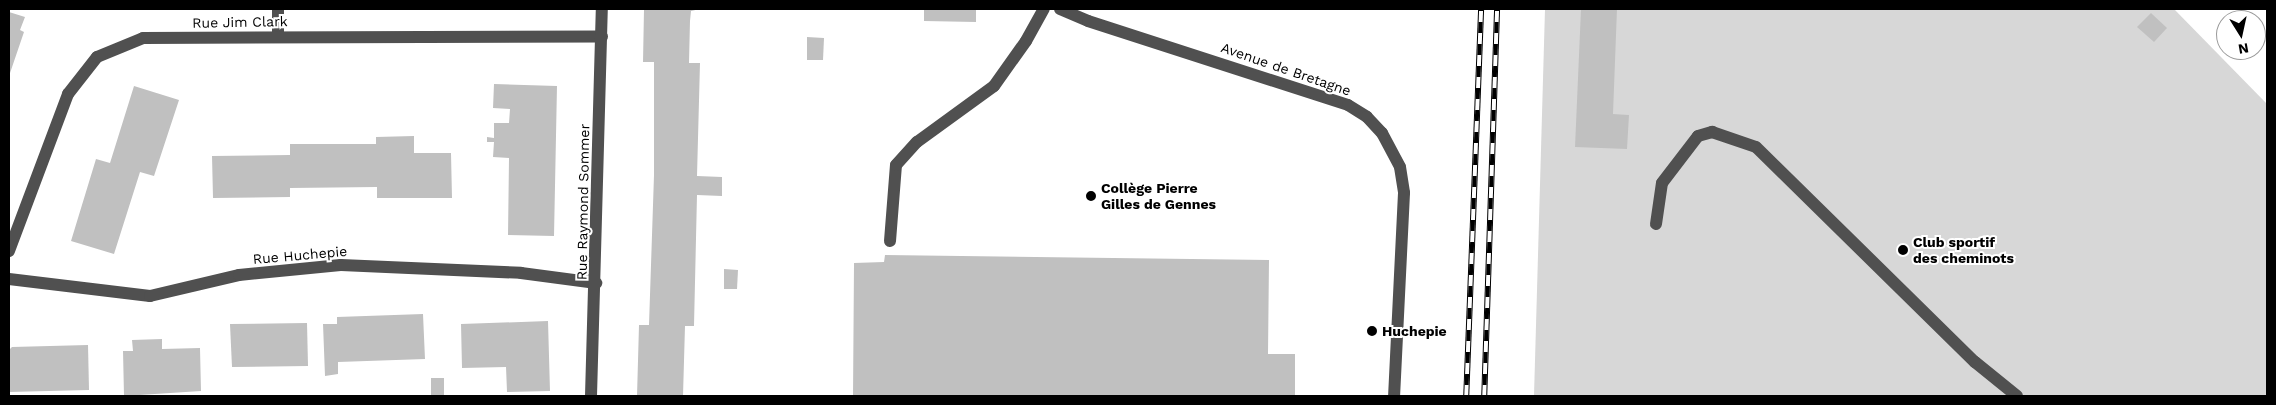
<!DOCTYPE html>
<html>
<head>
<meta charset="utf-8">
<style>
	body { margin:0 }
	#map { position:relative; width:2276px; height:405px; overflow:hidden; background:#fff; font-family:"Work Sans",sans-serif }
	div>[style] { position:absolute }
	.green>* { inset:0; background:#d7d7d7 }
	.building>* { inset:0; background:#c0c0c0 }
	.minor>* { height:12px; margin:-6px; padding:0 6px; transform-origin:6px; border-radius:6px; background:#505050 }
	.rail>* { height:5.5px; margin-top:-2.75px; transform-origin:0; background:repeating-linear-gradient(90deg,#fff 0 11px,#000 0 22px); box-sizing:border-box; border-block:1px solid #000 }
	.dots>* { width:14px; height:14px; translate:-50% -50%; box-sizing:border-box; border:2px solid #fff; border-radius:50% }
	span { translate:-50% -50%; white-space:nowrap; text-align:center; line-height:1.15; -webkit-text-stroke:4px #fff; paint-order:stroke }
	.street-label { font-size:14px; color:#000 }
	.poi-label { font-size:14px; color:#000; font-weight:700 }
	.left { translate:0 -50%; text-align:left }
	.frame { position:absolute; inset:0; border:10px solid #000; pointer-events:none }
	.north { position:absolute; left:2216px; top:10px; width:50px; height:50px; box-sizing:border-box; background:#fff; border:1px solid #999; border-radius:50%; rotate:170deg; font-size:14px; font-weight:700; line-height:20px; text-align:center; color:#000 }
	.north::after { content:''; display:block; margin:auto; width:18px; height:22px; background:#000; clip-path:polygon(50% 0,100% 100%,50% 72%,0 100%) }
</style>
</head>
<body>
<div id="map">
	<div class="green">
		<div style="clip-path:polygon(1545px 9px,2174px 9px,2267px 104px,2267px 396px,1534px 396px)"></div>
	</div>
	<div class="building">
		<div style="clip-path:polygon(644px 9px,700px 9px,691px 11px,690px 21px,689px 63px,700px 63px,697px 176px,722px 177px,722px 196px,697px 195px,694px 326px,685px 326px,683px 396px,637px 396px,639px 325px,649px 325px,654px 175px,654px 62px,643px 62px)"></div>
		<div style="clip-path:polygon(924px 9px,976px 9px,976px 22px,924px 21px)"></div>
		<div style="clip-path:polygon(1581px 9px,1617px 9px,1613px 114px,1629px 115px,1627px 149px,1575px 147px)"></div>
		<div style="clip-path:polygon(9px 12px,25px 17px,20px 30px,24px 32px,9px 76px)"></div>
		<div style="clip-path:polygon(2151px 13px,2167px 28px,2154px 42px,2137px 27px)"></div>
		<div style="clip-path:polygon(807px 37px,824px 38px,823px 60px,807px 60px)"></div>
		<div style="clip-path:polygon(494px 84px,557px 86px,554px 236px,508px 235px,509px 158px,493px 157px,494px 142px,487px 142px,487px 137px,494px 138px,494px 123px,509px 123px,510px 109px,493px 108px)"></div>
		<div style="clip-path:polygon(134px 86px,179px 100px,154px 176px,140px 172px,114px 254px,71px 241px,96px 159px,110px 163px)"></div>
		<div style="clip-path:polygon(414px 136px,414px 153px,451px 153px,452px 198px,377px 198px,377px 187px,290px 188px,290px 197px,213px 198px,212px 156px,290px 155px,290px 144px,376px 144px,376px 137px)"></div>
		<div style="clip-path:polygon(885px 255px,1269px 260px,1268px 354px,1295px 354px,1295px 396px,853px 396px,854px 263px,884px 262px)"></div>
		<div style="clip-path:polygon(724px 269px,738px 270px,737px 289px,724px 289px)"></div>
		<div style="clip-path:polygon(423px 314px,425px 359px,338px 362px,338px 374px,325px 376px,323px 324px,337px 324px,337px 317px)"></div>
		<div style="clip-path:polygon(548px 321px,550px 391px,507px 392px,506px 367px,462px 368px,461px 324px)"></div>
		<div style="clip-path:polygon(307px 323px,308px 366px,232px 367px,230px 324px)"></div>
		<div style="clip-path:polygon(162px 339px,162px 349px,200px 348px,201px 391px,124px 396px,123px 351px,133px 351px,132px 340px)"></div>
		<div style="clip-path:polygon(88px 345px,89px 390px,9px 392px,9px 350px,12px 347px)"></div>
		<div style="clip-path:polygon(431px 378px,444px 378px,444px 396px,431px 396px)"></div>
	</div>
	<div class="minor">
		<div style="left:278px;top:9px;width:28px;rotate:90deg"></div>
		<div style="left:1060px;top:9px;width:30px;rotate:23deg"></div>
		<div style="left:1088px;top:21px;width:273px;rotate:17.9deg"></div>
		<div style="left:1348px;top:105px;width:22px;rotate:32deg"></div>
		<div style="left:1367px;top:117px;width:22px;rotate:47deg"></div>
		<div style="left:1382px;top:133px;width:38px;rotate:62deg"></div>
		<div style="left:1400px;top:167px;width:26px;rotate:81deg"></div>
		<div style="left:1404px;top:193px;width:203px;rotate:92.8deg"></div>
		<div style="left:1656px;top:224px;width:41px;rotate:-81.7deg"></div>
		<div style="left:1662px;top:183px;width:59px;rotate:-52.5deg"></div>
		<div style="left:1698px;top:136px;width:15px;rotate:-16deg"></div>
		<div style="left:1712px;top:132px;width:46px;rotate:18.8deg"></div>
		<div style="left:1756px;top:147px;width:307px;rotate:44.5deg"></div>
		<div style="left:1975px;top:362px;width:54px;rotate:39deg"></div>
		<div style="left:890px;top:241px;width:76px;rotate:-85.5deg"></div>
		<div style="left:896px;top:165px;width:31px;rotate:-48deg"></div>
		<div style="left:917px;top:142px;width:95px;rotate:-36deg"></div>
		<div style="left:994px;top:86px;width:55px;rotate:-54.6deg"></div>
		<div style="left:1026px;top:41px;width:37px;rotate:-61deg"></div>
		<div style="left:9px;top:251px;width:168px;rotate:-69.4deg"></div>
		<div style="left:68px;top:94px;width:47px;rotate:-51.9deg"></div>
		<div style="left:97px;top:57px;width:50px;rotate:-22.4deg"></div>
		<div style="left:143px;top:38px;width:459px;rotate:-0.2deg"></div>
		<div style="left:9px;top:279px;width:142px;rotate:6.9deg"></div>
		<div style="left:150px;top:296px;width:91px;rotate:-13.3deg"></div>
		<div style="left:239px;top:275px;width:102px;rotate:-5.6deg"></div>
		<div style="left:341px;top:265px;width:180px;rotate:2.5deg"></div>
		<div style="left:521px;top:273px;width:76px;rotate:7.6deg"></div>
		<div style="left:591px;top:396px;width:387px;rotate:-88.4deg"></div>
	</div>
	<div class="rail">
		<div style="left:1466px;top:396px;width:387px;rotate:-87.8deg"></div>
		<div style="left:1484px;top:396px;width:387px;rotate:-88.1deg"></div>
	</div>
	<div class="dots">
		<div style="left:1091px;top:196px;background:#000"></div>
		<div style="left:1903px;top:250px;background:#000"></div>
		<div style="left:1372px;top:331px;background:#000"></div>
	</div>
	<div class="street-label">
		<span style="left:240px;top:22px;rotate:-1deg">Rue Jim Clark</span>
		<span style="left:1286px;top:69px;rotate:19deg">Avenue de Bretagne</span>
		<span style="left:583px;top:202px;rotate:-89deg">Rue Raymond Sommer</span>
		<span style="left:300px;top:255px;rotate:-5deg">Rue Huchepie</span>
	</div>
	<div class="poi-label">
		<span class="left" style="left:1101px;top:196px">Collège Pierre<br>Gilles de Gennes</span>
		<span class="left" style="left:1913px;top:250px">Club sportif<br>des cheminots</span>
		<span class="left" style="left:1382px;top:331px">Huchepie</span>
	</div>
	<div class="frame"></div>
	<div class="north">N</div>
</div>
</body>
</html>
